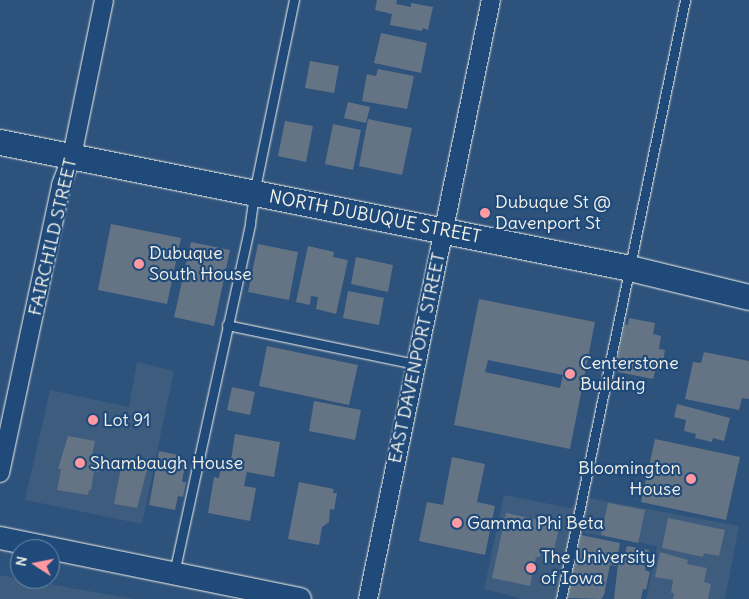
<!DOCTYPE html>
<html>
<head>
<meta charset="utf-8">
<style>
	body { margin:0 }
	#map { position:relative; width:749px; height:599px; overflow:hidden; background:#2d527c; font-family:Delius,sans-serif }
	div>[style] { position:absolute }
	.built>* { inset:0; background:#3e5c7e }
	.building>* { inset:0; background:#657484 }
	.roads { filter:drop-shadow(0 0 1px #f4f1e8) drop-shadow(0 0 1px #f4f1e8) }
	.service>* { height:9px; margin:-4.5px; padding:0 4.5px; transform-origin:4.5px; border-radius:4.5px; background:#1f4a7a }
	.minor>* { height:18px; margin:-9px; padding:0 9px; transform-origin:9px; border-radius:9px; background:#1f4a7a }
	.tertiary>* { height:22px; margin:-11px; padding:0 11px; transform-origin:11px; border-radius:11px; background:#1f4a7a }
	.secondary>* { height:25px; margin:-12.5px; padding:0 12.5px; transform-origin:12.5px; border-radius:12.5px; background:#1f4a7a }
	.dots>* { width:14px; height:14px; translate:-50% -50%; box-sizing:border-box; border:2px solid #1f4a7a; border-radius:50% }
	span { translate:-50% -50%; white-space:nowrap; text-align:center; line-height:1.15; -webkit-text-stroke:4.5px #1f4a7a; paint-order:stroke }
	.poi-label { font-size:18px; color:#f4f1e8 }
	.left { translate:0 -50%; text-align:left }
	.right { translate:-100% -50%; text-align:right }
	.street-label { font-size:18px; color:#f4f1e8 }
	.north { position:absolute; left:10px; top:539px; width:50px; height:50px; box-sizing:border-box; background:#1f4a7a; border:1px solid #748da6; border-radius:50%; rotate:281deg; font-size:14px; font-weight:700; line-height:20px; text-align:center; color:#f4f1e8 }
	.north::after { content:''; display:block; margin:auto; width:18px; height:22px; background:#ff9aa2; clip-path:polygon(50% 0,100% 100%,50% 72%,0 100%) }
</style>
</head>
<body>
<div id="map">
	<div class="built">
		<div style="clip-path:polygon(137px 362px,174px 371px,142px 524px,25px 500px,50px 390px,129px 407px)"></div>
		<div style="clip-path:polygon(504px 495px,570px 508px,589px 498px,739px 526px,725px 599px,646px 599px,657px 546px,580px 532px,568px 599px,522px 599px,484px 589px)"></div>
		<div style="clip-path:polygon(0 575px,20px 579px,134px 599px,0 599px)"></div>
	</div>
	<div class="building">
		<div style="clip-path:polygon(377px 0,397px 0,396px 4px,411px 7px,411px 3px,433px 7px,428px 30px,423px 28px,422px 31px,390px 25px,392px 14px,375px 10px)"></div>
		<div style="clip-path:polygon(381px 33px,427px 43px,421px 73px,374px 63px)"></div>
		<div style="clip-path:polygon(310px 61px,339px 66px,334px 93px,305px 88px)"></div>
		<div style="clip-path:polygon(378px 69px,414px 76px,407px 109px,362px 101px,367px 74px,376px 76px)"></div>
		<div style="clip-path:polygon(348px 102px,370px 107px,366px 123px,344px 118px)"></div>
		<div style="clip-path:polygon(368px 119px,412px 128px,402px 175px,359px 166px)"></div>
		<div style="clip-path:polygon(285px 121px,313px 126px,306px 162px,278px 156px)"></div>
		<div style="clip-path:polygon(333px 124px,361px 130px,353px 170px,325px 164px)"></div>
		<div style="clip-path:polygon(111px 224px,181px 238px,167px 304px,98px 290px)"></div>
		<div style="clip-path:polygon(191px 242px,230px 250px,214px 326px,174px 317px)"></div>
		<div style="clip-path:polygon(258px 244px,298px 252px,289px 300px,248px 292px)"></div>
		<div style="clip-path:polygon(308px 246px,334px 252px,333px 257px,348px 260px,336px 314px,316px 309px,318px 297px,311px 296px,310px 305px,296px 302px)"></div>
		<div style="clip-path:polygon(356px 257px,393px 265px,388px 292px,351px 284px)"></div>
		<div style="clip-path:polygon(348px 291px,384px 298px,379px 325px,343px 318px)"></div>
		<div style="clip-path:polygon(evenodd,479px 299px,595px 322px,570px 449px,454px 425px,479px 299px,488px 360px,563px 375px,560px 388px,485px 372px,488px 360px)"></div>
		<div style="clip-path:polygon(629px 318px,655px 323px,653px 334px,661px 336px,659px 349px,665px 350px,662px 369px,656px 368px,653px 379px,618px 372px,620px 363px,617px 362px,625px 324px,628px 325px)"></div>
		<div style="clip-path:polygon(267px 346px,358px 365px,349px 405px,259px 386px)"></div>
		<div style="clip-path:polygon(704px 352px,749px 361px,749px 399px,742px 398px,739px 410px,685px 399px,693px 362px,701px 363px)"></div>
		<div style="clip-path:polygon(232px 387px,255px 392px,250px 415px,227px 410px)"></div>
		<div style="clip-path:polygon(314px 401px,361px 410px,355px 440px,309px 431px)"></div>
		<div style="clip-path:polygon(677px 404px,730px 418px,724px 441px,713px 438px,712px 442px,695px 438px,696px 434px,684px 431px,686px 420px,674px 417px)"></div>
		<div style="clip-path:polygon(235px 434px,280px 442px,274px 477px,247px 472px,244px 486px,256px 488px,250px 521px,208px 513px,214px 477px,219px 478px,221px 466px,230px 467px)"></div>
		<div style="clip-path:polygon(68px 436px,95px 441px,92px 456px,101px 457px,98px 472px,94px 471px,91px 490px,89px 490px,88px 495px,57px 490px,61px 469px,58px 469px)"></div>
		<div style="clip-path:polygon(655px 439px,740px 457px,726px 520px,641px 502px)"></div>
		<div style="clip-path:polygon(159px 451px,178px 455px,176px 462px,185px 464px,182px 482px,186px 482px,183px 497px,178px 496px,175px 510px,149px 505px)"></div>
		<div style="clip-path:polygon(123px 457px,149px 462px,137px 508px,114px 504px)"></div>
		<div style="clip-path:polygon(452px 457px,485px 464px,477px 502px,495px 506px,485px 555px,419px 541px,427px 502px,443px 505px)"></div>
		<div style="clip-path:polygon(299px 482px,334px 489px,333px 493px,337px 493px,334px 510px,330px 509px,329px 522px,322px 527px,319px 545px,288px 539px)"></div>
		<div style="clip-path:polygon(608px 503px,645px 510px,638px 543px,601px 535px)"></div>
		<div style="clip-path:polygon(506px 513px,560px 524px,554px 550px,542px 547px,540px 557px,536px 557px,530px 586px,492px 578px)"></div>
		<div style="clip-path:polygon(668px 518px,725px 530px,719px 556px,704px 553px,703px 557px,662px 548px)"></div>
		<div style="clip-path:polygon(581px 535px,620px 543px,616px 566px,610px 565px,604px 595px,601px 599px,568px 598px)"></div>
		<div style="clip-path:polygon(627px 546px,649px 550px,645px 570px,650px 572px,646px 590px,643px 589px,641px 599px,614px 599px,618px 564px,622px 565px)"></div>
		<div style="clip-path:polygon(660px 552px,688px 560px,687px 564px,707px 568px,704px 582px,711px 584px,708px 599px,673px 599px,674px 593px,671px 593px,673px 580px,655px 577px)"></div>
	</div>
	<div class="roads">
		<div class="service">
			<div style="left:227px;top:325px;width:193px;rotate:11.7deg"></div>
			<div style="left:174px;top:573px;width:358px;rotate:-77.7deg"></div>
			<div style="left:250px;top:223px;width:30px;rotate:-82deg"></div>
			<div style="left:254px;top:193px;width:197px;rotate:-78.3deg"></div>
			<div style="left:561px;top:599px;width:612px;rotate:-78.3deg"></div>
		</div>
		<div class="minor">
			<div style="left:0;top:473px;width:294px;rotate:-78deg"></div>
			<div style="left:61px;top:185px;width:31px;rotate:-69deg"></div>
			<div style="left:72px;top:156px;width:159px;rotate:-78.4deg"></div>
			<div style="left:368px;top:599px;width:611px;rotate:-78.4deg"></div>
		</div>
		<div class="tertiary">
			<div style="left:0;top:538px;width:306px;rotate:11.5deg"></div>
		</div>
		<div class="secondary">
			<div style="left:0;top:142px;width:642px;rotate:11.31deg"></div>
			<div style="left:630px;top:268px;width:122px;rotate:13.7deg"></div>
		</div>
	</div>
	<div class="dots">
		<div style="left:485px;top:213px;background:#ff9aa2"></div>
		<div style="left:139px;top:264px;background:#ff9aa2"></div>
		<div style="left:570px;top:374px;background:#ff9aa2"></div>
		<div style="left:93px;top:420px;background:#ff9aa2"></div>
		<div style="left:80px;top:463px;background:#ff9aa2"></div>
		<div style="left:691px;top:479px;background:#ff9aa2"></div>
		<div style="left:457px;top:523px;background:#ff9aa2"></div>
		<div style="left:531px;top:568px;background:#ff9aa2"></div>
	</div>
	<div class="poi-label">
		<span class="left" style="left:495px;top:213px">Dubuque St @<br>Davenport St</span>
		<span class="left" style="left:149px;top:264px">Dubuque<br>South House</span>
		<span class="left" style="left:580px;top:374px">Centerstone<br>Building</span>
		<span class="left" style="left:103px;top:420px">Lot 91</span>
		<span class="left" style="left:90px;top:463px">Shambaugh House</span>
		<span class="right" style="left:681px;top:479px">Bloomington<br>House</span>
		<span class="left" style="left:467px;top:523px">Gamma Phi Beta</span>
		<span class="left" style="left:541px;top:568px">The University<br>of Iowa</span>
	</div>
	<div class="street-label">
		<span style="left:375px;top:217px;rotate:11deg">NORTH DUBUQUE STREET</span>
		<span style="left:53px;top:237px;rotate:-77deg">FAIRCHILD STREET</span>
		<span style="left:417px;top:358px;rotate:-78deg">EAST DAVENPORT STREET</span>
	</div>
	<div class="north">N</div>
</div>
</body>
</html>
